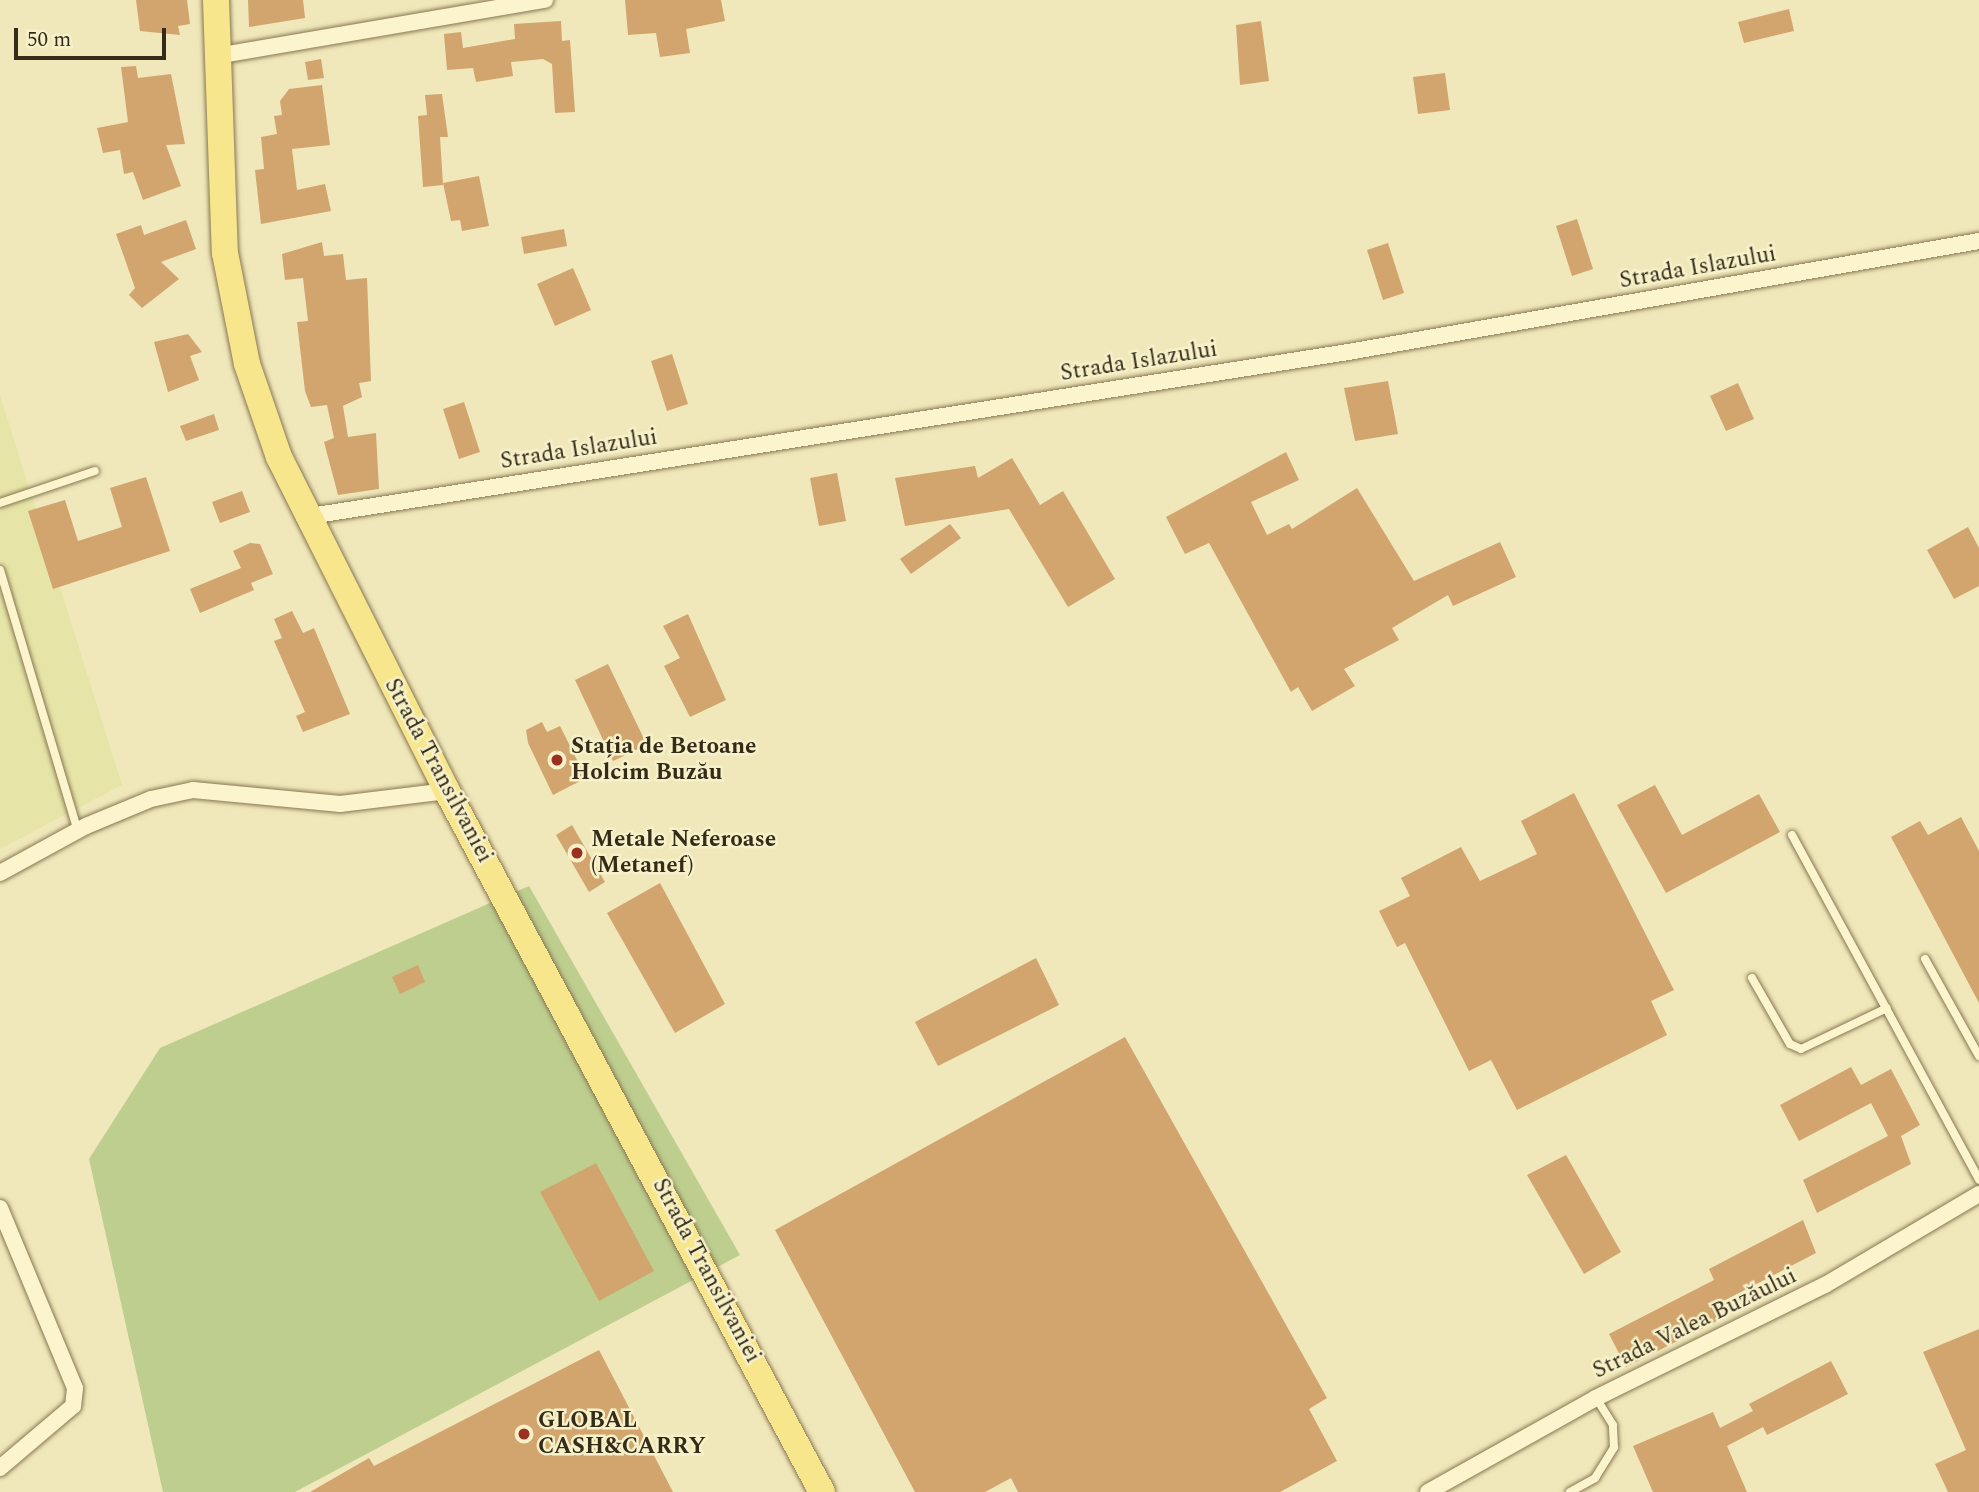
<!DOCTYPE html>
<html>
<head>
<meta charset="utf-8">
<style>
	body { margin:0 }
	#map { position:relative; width:1979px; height:1492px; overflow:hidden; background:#f0e8ba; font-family:Spectral,serif }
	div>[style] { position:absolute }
	.farmland>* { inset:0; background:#e6e5a7 }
	.green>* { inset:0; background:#bdce8e }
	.building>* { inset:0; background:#d1a56d }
	.roads { filter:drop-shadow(0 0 2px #887753) drop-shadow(0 0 2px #887753) }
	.service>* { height:8px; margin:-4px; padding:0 4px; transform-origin:4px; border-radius:4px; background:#fbf4cd }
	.minor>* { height:16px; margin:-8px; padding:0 8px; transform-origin:8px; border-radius:8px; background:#fbf4cd }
	.primary>* { height:26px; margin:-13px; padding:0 13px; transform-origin:13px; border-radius:13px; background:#f8e68d }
	.dots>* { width:19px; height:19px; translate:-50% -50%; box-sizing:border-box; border:4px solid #f7f1ca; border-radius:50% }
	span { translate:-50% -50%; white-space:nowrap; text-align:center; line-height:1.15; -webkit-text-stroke:5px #f7f1ca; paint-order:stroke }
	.street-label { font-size:23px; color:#352b19 }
	.poi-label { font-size:23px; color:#352b19; font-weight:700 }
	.left { translate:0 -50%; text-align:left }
	.scale { position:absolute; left:14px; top:28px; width:152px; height:32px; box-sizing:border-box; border:4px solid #352b19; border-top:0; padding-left:9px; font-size:21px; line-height:24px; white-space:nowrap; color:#352b19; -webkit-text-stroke:5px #f7f1ca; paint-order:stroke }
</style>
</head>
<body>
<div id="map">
	<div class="farmland">
		<div style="clip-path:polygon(0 395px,122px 785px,0 849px)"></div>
	</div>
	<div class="green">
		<div style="clip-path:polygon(529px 886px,740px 1255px,295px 1492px,163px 1492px,89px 1159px,160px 1048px)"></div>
	</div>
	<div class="building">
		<div style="clip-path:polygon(136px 0,187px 0,190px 24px,178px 26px,180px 35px,140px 31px)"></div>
		<div style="clip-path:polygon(248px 0,303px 0,305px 18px,249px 27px)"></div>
		<div style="clip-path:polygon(625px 0,721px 0,725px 21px,686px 29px,690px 53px,660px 57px,656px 33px,628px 35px)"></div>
		<div style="clip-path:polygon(1789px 9px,1794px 31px,1744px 43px,1738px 22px)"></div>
		<div style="clip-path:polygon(561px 21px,562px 41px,570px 40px,575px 112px,555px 113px,552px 64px,543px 59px,511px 62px,513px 76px,476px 82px,473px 68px,447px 70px,444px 34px,461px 32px,463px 48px,515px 39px,514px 24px)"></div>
		<div style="clip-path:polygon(1261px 21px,1269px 81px,1240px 85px,1236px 25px)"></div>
		<div style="clip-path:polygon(321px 59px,324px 78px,308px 80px,305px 62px)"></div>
		<div style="clip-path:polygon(136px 66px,138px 78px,171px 74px,185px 144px,166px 145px,181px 186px,143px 200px,133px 172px,124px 174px,120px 150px,103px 153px,97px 128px,128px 122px,121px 67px)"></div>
		<div style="clip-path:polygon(1445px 73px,1450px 110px,1418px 114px,1413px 77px)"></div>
		<div style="clip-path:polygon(322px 85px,330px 145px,292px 149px,297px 190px,325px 184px,331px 211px,261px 224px,255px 170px,264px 169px,261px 137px,277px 134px,274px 116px,282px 115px,280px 101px,289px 89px)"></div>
		<div style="clip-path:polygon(442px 94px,448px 137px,440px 137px,443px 185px,423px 187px,418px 116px,427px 115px,425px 95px)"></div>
		<div style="clip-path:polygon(479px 176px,489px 226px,462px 231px,460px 220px,451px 221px,443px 183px)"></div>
		<div style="clip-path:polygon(1577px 219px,1593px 269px,1572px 276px,1556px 226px)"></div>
		<div style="clip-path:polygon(186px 220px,196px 249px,161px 262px,179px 279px,142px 308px,129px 295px,135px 288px,116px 234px,141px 225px,144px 235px)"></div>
		<div style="clip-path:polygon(564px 229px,567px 246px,524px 254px,521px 237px)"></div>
		<div style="clip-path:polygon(322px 242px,324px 256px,343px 254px,346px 280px,367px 278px,371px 381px,359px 383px,362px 397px,343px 406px,348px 437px,376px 433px,379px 489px,338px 495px,324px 442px,334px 438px,327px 405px,311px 407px,305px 391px,297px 322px,308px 321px,303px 278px,285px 280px,282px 254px)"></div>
		<div style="clip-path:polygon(1388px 243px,1404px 293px,1383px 300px,1367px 250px)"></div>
		<div style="clip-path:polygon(573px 268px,591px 310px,555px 326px,537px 284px)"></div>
		<div style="clip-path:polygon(188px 334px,202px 352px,190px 356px,199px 380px,168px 392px,154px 342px)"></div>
		<div style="clip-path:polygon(672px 354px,688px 404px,667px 411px,651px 361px)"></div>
		<div style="clip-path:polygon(1388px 381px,1398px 434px,1355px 441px,1344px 388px)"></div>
		<div style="clip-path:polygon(1738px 383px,1754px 419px,1726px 431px,1710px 396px)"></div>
		<div style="clip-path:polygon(464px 402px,480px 452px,459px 459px,443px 409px)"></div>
		<div style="clip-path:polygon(214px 414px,219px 430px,186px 441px,180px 426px)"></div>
		<div style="clip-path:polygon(1286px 452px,1299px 480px,1251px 502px,1267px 535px,1289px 524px,1292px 529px,1357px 488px,1414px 581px,1500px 542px,1516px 577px,1453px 606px,1448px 595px,1392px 628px,1399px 640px,1344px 669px,1355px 686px,1312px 711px,1298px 687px,1291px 692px,1209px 543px,1185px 554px,1166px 517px)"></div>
		<div style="clip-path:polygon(1012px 458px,1040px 505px,1063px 491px,1115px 579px,1068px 607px,1009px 509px,905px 526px,895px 478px,975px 466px,978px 478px)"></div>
		<div style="clip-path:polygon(837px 473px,846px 521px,819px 526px,810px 478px)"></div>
		<div style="clip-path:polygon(146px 477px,170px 551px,53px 589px,28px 511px,65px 500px,78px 541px,122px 527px,110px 488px)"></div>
		<div style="clip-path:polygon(242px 491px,250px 512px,220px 523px,212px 502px)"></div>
		<div style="clip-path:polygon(950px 524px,961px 538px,911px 574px,900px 559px)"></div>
		<div style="clip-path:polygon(1968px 527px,1979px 548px,1979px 586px,1954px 599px,1927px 550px)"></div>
		<div style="clip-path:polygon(250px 543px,260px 544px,273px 574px,251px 583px,254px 590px,200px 613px,190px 589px,241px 568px,233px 551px)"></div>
		<div style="clip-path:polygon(292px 611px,303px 633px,314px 628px,350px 714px,303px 732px,296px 716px,305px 712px,274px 641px,282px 638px,274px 619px)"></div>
		<div style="clip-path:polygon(688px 614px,726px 700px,690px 717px,664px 666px,680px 658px,663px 626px)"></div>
		<div style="clip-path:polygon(608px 664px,647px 745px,613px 761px,575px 680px)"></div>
		<div style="clip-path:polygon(542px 722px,547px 732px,560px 726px,586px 778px,553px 795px,528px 743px,526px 730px)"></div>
		<div style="clip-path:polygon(1655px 785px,1682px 835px,1759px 794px,1780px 832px,1666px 893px,1617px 805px)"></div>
		<div style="clip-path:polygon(1574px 793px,1674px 990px,1651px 1001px,1667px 1035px,1517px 1110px,1491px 1060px,1469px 1071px,1405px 943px,1397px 947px,1379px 911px,1410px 896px,1401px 878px,1461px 847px,1480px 881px,1537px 854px,1521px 821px)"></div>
		<div style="clip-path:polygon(1961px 817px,1979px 851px,1979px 1003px,1891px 837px,1920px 821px,1928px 835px)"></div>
		<div style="clip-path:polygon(572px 825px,605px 882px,589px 892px,556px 835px)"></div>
		<div style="clip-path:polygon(660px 883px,725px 1004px,675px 1033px,607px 913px)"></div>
		<div style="clip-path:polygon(1036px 958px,1059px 1005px,938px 1066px,915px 1022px)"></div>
		<div style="clip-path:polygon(418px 965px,425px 982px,400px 994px,392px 977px)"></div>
		<div style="clip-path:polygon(1125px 1037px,1327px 1398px,1309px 1409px,1337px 1461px,1280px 1492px,1018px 1492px,1011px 1478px,985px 1492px,915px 1492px,775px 1230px)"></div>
		<div style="clip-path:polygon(1851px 1067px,1861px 1085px,1891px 1069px,1920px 1125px,1901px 1136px,1911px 1164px,1817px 1213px,1803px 1180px,1888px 1136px,1871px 1103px,1799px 1141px,1780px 1105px)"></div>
		<div style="clip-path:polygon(1566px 1155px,1621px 1252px,1584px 1274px,1527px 1175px)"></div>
		<div style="clip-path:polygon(596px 1163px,654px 1271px,599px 1301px,540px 1192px)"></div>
		<div style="clip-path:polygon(1803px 1220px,1816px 1253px,1712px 1307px,1719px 1320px,1626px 1367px,1609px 1334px,1714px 1280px,1709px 1269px)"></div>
		<div style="clip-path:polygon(1979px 1329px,1979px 1492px,1948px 1492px,1935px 1464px,1966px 1450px,1923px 1352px)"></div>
		<div style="clip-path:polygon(599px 1350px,673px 1492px,310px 1492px,369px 1458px,374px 1466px)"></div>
		<div style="clip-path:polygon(1831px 1361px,1848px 1394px,1767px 1435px,1763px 1427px,1727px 1446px,1747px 1492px,1653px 1492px,1633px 1446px,1713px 1412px,1720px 1428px,1753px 1411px,1749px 1404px)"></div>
	</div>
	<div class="roads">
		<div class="service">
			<div style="left:0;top:503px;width:100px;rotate:-18.6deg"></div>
			<div style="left:0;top:570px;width:272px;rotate:73.4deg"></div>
			<div style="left:1792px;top:835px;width:392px;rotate:61.5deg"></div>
			<div style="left:1925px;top:959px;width:111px;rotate:60.9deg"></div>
			<div style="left:1752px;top:978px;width:76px;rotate:60.1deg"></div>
			<div style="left:1790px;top:1044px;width:12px;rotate:24deg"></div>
			<div style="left:1801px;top:1049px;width:95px;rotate:-25.5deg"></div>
			<div style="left:1570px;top:1492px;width:29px;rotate:-29deg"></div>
			<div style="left:1595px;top:1478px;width:36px;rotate:-58deg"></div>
			<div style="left:1614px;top:1447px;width:22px;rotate:-93deg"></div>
			<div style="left:1613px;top:1425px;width:32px;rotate:-122deg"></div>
		</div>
		<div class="minor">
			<div style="left:216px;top:56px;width:334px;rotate:-9.7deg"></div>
			<div style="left:304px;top:517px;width:1063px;rotate:-8.98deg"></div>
			<div style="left:1354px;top:351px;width:635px;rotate:-9.98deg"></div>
			<div style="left:0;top:873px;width:98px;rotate:-28.7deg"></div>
			<div style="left:86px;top:826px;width:70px;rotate:-22.6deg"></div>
			<div style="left:151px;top:799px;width:43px;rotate:-12.1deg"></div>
			<div style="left:193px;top:790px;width:148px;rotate:5.4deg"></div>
			<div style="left:340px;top:804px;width:108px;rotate:-6.9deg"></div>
			<div style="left:0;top:1208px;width:195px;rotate:67.4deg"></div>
			<div style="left:75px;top:1388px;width:18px;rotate:96deg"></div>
			<div style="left:73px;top:1406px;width:96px;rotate:139.7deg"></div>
			<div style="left:1428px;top:1492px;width:193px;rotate:-29.2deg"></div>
			<div style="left:1596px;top:1398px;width:255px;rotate:-26.3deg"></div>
			<div style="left:1825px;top:1285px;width:179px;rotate:-30.6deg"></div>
		</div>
		<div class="primary">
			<div style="left:216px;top:0;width:253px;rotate:88deg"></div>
			<div style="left:225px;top:253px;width:113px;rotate:78.8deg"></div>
			<div style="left:247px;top:364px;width:98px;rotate:71deg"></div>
			<div style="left:279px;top:457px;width:374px;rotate:63.3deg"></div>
			<div style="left:447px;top:791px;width:795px;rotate:61.86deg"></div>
		</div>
	</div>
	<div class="dots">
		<div style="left:557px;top:760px;background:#9a3020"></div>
		<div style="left:577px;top:853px;background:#9a3020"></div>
		<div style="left:524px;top:1434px;background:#9a3020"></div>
	</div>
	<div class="street-label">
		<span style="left:1698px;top:268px;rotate:-10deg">Strada Islazului</span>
		<span style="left:1139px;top:362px;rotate:-9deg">Strada Islazului</span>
		<span style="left:579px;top:450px;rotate:-9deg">Strada Islazului</span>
		<span style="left:438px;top:771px;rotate:62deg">Strada Transilvaniei</span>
		<span style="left:706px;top:1271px;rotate:62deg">Strada Transilvaniei</span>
		<span style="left:1695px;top:1324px;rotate:-26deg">Strada Valea Buzăului</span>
	</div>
	<div class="poi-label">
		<span class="left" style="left:571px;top:760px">Stația de Betoane<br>Holcim Buzău</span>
		<span class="left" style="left:591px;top:853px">Metale Neferoase<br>(Metanef)</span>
		<span class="left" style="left:538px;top:1434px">GLOBAL<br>CASH&amp;CARRY</span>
	</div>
	<div class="scale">50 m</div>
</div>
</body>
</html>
